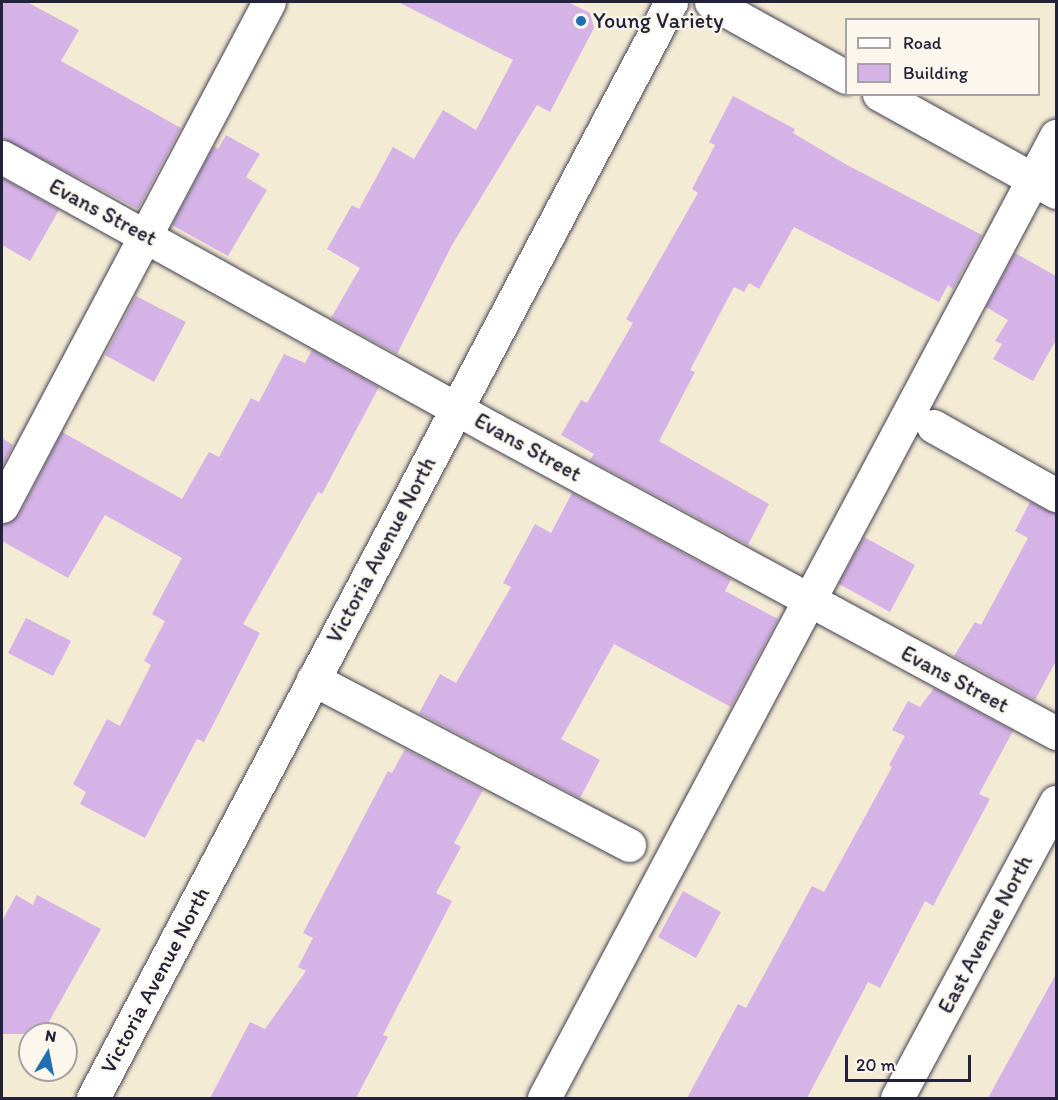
<!DOCTYPE html>
<html>
<head>
<meta charset="utf-8">
<style>
	body { margin:0 }
	#map { position:relative; width:1058px; height:1100px; overflow:hidden; background:#f4ebd4; font-family:Itim,sans-serif }
	div>[style] { position:absolute }
	.building>* { inset:0; background:#d6b3e7 }
	.roads { filter:drop-shadow(0 0 2px #424052) drop-shadow(0 0 2px #424052) }
	.minor>* { height:33px; margin:-16.5px; padding:0 16.5px; transform-origin:16.5px; border-radius:16.5px; background:#fff }
	.major>* { height:33px; margin:-16.5px; padding:0 16.5px; transform-origin:16.5px; border-radius:16.5px; background:#fff }
	.dots>* { width:16px; height:16px; translate:-50% -50%; box-sizing:border-box; border:3px solid #fbf7ec; border-radius:50% }
	span { translate:-50% -50%; white-space:nowrap; text-align:center; line-height:1.15; -webkit-text-stroke:4.5px #fbf7ec; paint-order:stroke }
	.poi-label { font-size:22px; color:#22223b }
	.left { translate:0 -50%; text-align:left }
	.street-label { font-size:22px; color:#22223b }
	.frame { position:absolute; inset:0; border:3px solid #22223b; pointer-events:none }
	.legend { position:absolute; left:845px; top:18px; width:195px; height:78px; box-sizing:border-box; background:#fbf7ec; border:2px solid #a4a2a5; margin:0; padding:8px 10px; list-style:none; font-size:18px; color:#22223b }
	.legend li { display:flex; align-items:center; gap:12px; height:30px }
	.legend b { width:30px; border:2px solid #a4a2a5 }
	.north { position:absolute; left:18px; top:1022px; width:60px; height:60px; box-sizing:border-box; background:#fbf7ec; border:2px solid #a4a2a5; border-radius:50%; rotate:10deg; font-size:16px; font-weight:700; line-height:24px; text-align:center; color:#22223b }
	.north::after { content:''; display:block; margin:auto; width:21px; height:27px; background:#1f6fb2; clip-path:polygon(50% 0,100% 100%,50% 72%,0 100%) }
	.scale { position:absolute; left:845px; top:1055px; width:126px; height:27px; box-sizing:border-box; border:3px solid #22223b; border-top:0; padding-left:8px; font-size:18px; line-height:21px; white-space:nowrap; color:#22223b; -webkit-text-stroke:4px #fbf7ec; paint-order:stroke }
</style>
</head>
<body>
<div id="map">
	<div class="building">
		<div style="clip-path:polygon(2px 2px,27px 2px,79px 30px,61px 61px,181px 128px,138px 209px,2px 138px)"></div>
		<div style="clip-path:polygon(398px 2px,568px 2px,590px 13px,594px 28px,550px 112px,537px 105px,491px 181px,452px 245px,397px 354px,331px 318px,360px 268px,327px 249px,352px 205px,359px 209px,393px 147px,414px 159px,443px 110px,476px 130px,513px 60px)"></div>
		<div style="clip-path:polygon(733px 96px,795px 129px,793px 133px,847px 165px,982px 235px,953px 289px,948px 285px,939px 302px,794px 227px,759px 289px,749px 283px,744px 292px,734px 287px,690px 370px,695px 372px,659px 441px,769px 504px,748px 545px,590px 460px,594px 454px,561px 435px,581px 400px,587px 403px,633px 323px,626px 319px,698px 193px,692px 189px,715px 145px,709px 142px)"></div>
		<div style="clip-path:polygon(226px 135px,260px 154px,246px 177px,267px 190px,228px 256px,172px 225px,214px 146px,218px 149px)"></div>
		<div style="clip-path:polygon(2px 178px,59px 210px,30px 261px,2px 245px)"></div>
		<div style="clip-path:polygon(1015px 253px,1056px 276px,1056px 340px,1033px 381px,993px 359px,1002px 344px,995px 341px,1008px 320px,986px 307px)"></div>
		<div style="clip-path:polygon(136px 296px,186px 322px,154px 382px,105px 355px)"></div>
		<div style="clip-path:polygon(312px 350px,379px 387px,322px 494px,318px 492px,243px 624px,260px 633px,204px 742px,197px 739px,145px 838px,80px 804px,86px 792px,73px 784px,107px 719px,120px 726px,151px 665px,144px 661px,165px 621px,152px 614px,182px 558px,105px 515px,68px 578px,2px 541px,2px 525px,19px 515px,62px 432px,182px 499px,209px 452px,219px 457px,251px 398px,259px 402px,284px 354px,305px 363px)"></div>
		<div style="clip-path:polygon(2px 438px,13px 445px,2px 467px)"></div>
		<div style="clip-path:polygon(572px 493px,731px 579px,725px 591px,778px 619px,731px 707px,614px 644px,561px 739px,600px 760px,580px 798px,419px 713px,440px 674px,456px 683px,511px 587px,503px 583px,535px 524px,551px 533px)"></div>
		<div style="clip-path:polygon(1030px 502px,1056px 514px,1056px 661px,1035px 700px,954px 656px,975px 622px,981px 625px,1028px 538px,1015px 531px)"></div>
		<div style="clip-path:polygon(864px 537px,915px 565px,890px 612px,839px 584px)"></div>
		<div style="clip-path:polygon(26px 618px,71px 641px,53px 676px,8px 653px)"></div>
		<div style="clip-path:polygon(934px 688px,1013px 731px,979px 794px,990px 799px,933px 906px,925px 901px,880px 988px,868px 982px,807px 1098px,687px 1098px,738px 1004px,746px 1008px,812px 886px,824px 892px,892px 767px,889px 765px,905px 736px,892px 730px,908px 701px,920px 707px)"></div>
		<div style="clip-path:polygon(405px 749px,483px 790px,454px 843px,461px 847px,436px 893px,452px 901px,383px 1035px,388px 1037px,356px 1098px,210px 1098px,250px 1022px,265px 1029px,306px 971px,298px 967px,313px 938px,303px 933px,388px 771px,392px 773px)"></div>
		<div style="clip-path:polygon(683px 891px,721px 912px,696px 958px,658px 937px)"></div>
		<div style="clip-path:polygon(16px 895px,33px 905px,37px 895px,101px 929px,42px 1034px,2px 1034px,2px 921px)"></div>
		<div style="clip-path:polygon(1056px 974px,1056px 1098px,988px 1098px)"></div>
	</div>
	<div class="roads">
		<div class="minor">
			<div style="left:2px;top:157px;width:561px;rotate:28.99deg"></div>
			<div style="left:493px;top:429px;width:640px;rotate:28.37deg"></div>
			<div style="left:933px;top:426px;width:141px;rotate:29.3deg"></div>
			<div style="left:2px;top:506px;width:570px;rotate:-62.09deg"></div>
			<div style="left:313px;top:679px;width:357px;rotate:27.7deg"></div>
			<div style="left:544px;top:1098px;width:1090px;rotate:-61.98deg"></div>
			<div style="left:897px;top:1098px;width:336px;rotate:-61.8deg"></div>
		</div>
		<div class="major">
			<div style="left:711px;top:2px;width:154px;rotate:29.1deg"></div>
			<div style="left:879px;top:94px;width:202px;rotate:29deg"></div>
			<div style="left:93px;top:1098px;width:1239px;rotate:-62.19deg"></div>
		</div>
	</div>
	<div class="dots">
		<div style="left:581px;top:21px;background:#1f6fb2"></div>
	</div>
	<div class="poi-label">
		<span class="left" style="left:593px;top:21px">Young Variety</span>
	</div>
	<div class="street-label">
		<span style="left:103px;top:212px;rotate:28deg">Evans Street</span>
		<span style="left:528px;top:447px;rotate:29deg">Evans Street</span>
		<span style="left:381px;top:550px;rotate:-62deg">Victoria Avenue North</span>
		<span style="left:955px;top:679px;rotate:28deg">Evans Street</span>
		<span style="left:985px;top:934px;rotate:-62deg">East Avenue North</span>
		<span style="left:155px;top:980px;rotate:-62deg">Victoria Avenue North</span>
	</div>
	<div class="frame"></div>
	<ul class="legend">
	<li><b style="height:8px;background:#fff"></b>Road</li>
	<li><b style="height:16px;background:#d6b3e7"></b>Building</li>
	</ul>
	<div class="north">N</div>
	<div class="scale">20 m</div>
</div>
</body>
</html>
